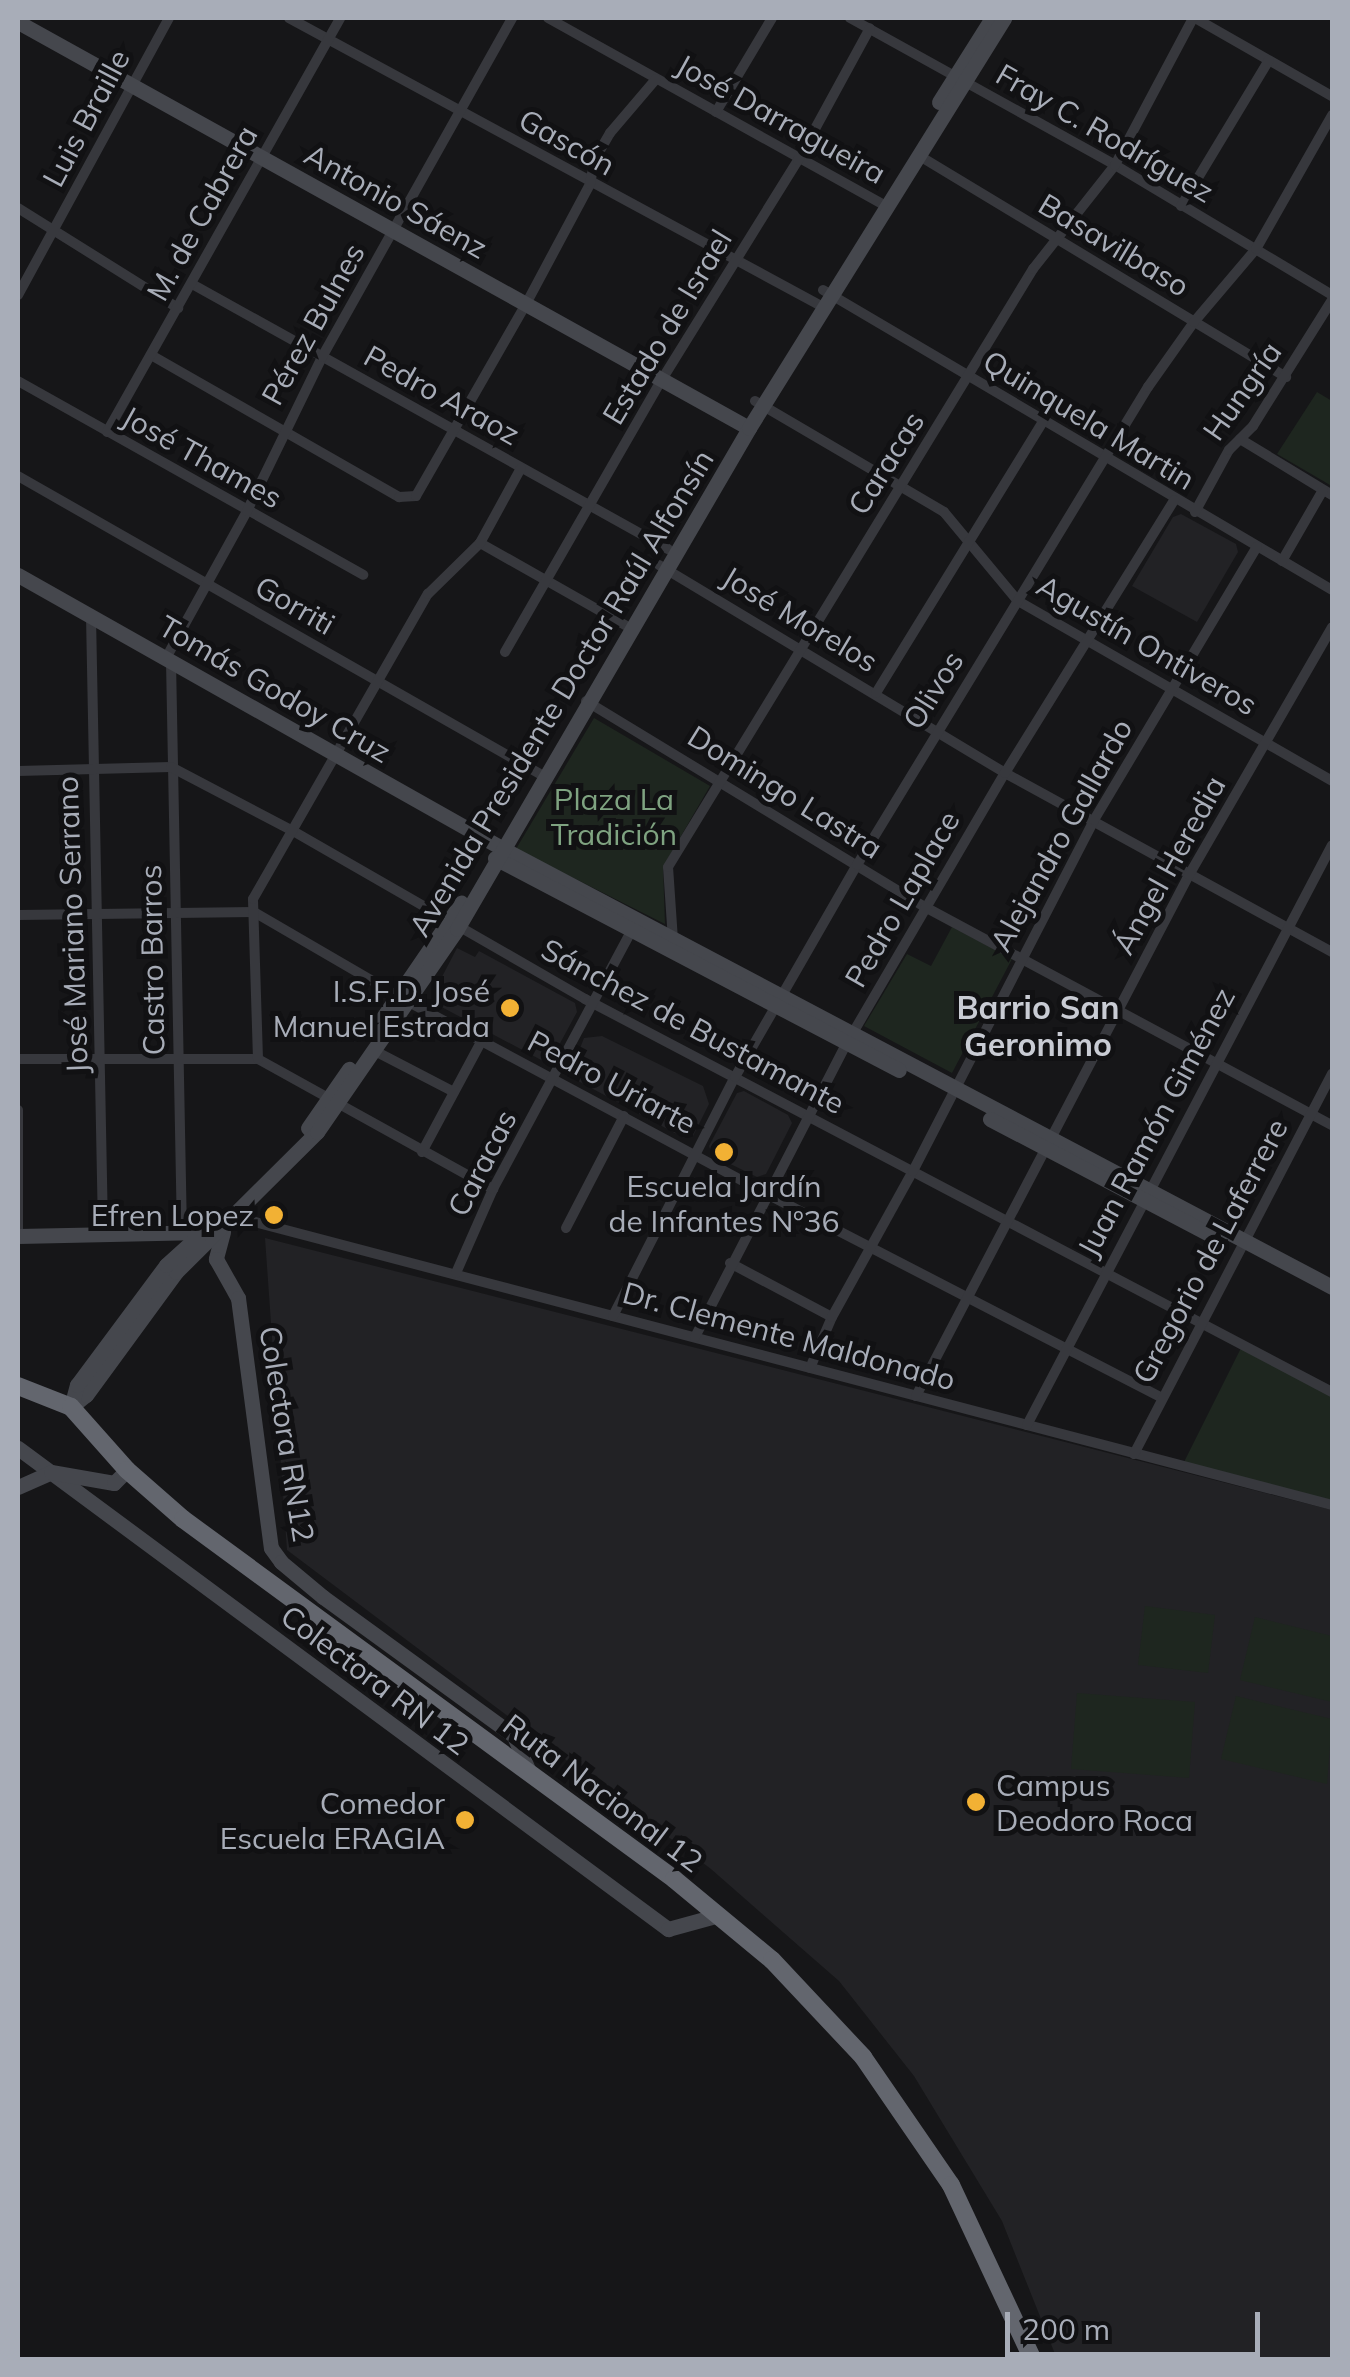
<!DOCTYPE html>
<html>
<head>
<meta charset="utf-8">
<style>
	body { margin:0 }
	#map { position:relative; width:1350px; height:2377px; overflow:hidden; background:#161618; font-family:Mulish,sans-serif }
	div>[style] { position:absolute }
	.built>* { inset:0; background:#222225 }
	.green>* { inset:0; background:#1e261f }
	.street>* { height:10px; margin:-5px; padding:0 5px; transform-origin:5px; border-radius:5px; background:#37383d }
	.secondary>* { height:15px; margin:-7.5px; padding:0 7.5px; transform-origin:7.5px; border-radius:7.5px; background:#45474d }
	.highway>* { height:18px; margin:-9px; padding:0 9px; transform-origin:9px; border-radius:9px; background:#63666e }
	.dots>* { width:28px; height:28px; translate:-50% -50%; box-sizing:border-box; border:5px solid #111113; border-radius:50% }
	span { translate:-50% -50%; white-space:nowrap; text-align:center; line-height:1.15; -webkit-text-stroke:10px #111113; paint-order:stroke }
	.street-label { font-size:30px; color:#a8adb8 }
	.park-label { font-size:30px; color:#7fa381 }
	.poi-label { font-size:30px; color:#a8adb8 }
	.right { translate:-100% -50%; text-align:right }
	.left { translate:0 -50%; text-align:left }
	.neighbourhood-label { font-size:32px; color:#c9ccd4; font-weight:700 }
	.frame { position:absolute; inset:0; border:20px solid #a8adb8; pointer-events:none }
	.scale { position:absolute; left:1005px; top:2312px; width:255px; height:45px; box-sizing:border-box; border:5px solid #a8adb8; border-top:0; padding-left:12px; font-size:30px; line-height:35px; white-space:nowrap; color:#a8adb8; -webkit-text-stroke:8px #111113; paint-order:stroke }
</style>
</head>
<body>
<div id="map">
	<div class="built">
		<div style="clip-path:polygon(1181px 514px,1236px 544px,1238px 552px,1197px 622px,1132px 586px,1173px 517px)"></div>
		<div style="clip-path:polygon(457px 948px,475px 957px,479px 951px,575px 1003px,577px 1012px,552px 1058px,543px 1061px,436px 1004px,433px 994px)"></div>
		<div style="clip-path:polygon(602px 1036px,703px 1086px,709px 1104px,693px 1136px,684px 1138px,569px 1076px,584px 1038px)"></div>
		<div style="clip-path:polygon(744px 1091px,788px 1115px,792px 1123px,766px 1174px,757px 1177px,712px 1155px,709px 1146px,737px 1093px)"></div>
		<div style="clip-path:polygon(265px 1238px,1332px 1510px,1332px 2359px,1057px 2359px,1002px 2221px,914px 2076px,839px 1981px,711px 1869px,287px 1550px)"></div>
	</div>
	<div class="green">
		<div style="clip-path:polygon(1317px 392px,1332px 401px,1330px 485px,1277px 454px)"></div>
		<div style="clip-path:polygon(594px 718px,710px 786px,663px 867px,665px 924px,516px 849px)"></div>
		<div style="clip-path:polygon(952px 927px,1012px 959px,952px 1073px,864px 1026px,907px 954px,931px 966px)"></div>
		<div style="clip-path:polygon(1243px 1344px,1332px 1392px,1332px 1505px,1182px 1466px)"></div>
		<div style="clip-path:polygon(1145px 1606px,1215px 1615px,1208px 1673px,1138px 1665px)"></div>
		<div style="clip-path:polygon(1255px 1617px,1332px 1636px,1332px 1702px,1240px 1680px)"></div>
		<div style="clip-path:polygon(1077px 1693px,1195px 1702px,1189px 1778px,1071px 1769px)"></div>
		<div style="clip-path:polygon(1236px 1696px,1332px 1719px,1327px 1784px,1221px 1759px)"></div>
	</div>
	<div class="street">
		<div style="left:289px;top:18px;width:607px;rotate:28.42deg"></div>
		<div style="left:548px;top:18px;width:387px;rotate:29.1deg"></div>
		<div style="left:850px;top:18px;width:303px;rotate:29deg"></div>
		<div style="left:1115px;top:165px;width:253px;rotate:30.9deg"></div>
		<div style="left:1195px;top:18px;width:158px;rotate:29.7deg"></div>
		<div style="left:716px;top:112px;width:109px;rotate:-59.2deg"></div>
		<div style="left:918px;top:155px;width:430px;rotate:31.1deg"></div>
		<div style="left:1181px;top:206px;width:170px;rotate:-58.9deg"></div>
		<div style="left:18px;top:208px;width:189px;rotate:32deg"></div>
		<div style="left:192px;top:284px;width:545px;rotate:29.11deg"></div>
		<div style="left:823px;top:290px;width:591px;rotate:30.51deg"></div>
		<div style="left:18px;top:295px;width:315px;rotate:-61.4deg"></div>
		<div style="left:151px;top:355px;width:286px;rotate:29.8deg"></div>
		<div style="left:399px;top:497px;width:17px;rotate:-3deg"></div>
		<div style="left:416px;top:496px;width:221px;rotate:-60.2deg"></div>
		<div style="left:526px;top:304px;width:136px;rotate:-61.9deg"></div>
		<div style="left:590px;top:184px;width:25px;rotate:-79deg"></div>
		<div style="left:595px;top:159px;width:30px;rotate:-60deg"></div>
		<div style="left:610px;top:133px;width:71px;rotate:-49.6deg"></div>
		<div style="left:18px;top:381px;width:396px;rotate:29.3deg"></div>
		<div style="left:755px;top:401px;width:219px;rotate:30.4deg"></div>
		<div style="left:944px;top:512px;width:116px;rotate:50.3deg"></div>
		<div style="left:1018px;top:601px;width:362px;rotate:29.8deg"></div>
		<div style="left:107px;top:432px;width:475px;rotate:-60.6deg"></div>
		<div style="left:1240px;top:439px;width:108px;rotate:31.3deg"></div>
		<div style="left:18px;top:476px;width:609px;rotate:29.72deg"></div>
		<div style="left:1195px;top:512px;width:71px;rotate:-61.3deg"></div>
		<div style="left:1229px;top:450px;width:34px;rotate:-45deg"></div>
		<div style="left:1253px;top:426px;width:149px;rotate:-57.9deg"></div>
		<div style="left:480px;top:543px;width:167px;rotate:29.5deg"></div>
		<div style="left:1282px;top:561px;width:82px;rotate:-60deg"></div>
		<div style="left:659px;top:565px;width:404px;rotate:31deg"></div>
		<div style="left:1005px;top:773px;width:373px;rotate:28.7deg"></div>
		<div style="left:91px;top:616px;width:616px;rotate:88.88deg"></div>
		<div style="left:505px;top:652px;width:313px;rotate:-60.1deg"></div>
		<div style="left:661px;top:381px;width:260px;rotate:-58.2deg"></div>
		<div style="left:798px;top:160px;width:150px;rotate:-61.4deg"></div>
		<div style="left:166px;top:658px;width:168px;rotate:-61.1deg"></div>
		<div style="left:247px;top:511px;width:171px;rotate:-64deg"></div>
		<div style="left:322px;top:357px;width:389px;rotate:-60.7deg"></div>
		<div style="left:171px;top:661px;width:573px;rotate:88.9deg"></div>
		<div style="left:876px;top:693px;width:318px;rotate:-58.4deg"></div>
		<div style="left:586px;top:701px;width:397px;rotate:31.3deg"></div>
		<div style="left:925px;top:907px;width:462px;rotate:28.2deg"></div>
		<div style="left:18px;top:771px;width:153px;rotate:-1.5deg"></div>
		<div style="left:171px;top:767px;width:138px;rotate:27.7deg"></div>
		<div style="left:293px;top:831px;width:337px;rotate:29.9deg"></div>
		<div style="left:585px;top:999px;width:844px;rotate:27.75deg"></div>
		<div style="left:18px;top:915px;width:236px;rotate:-0.7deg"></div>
		<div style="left:254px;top:912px;width:177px;rotate:30.2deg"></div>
		<div style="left:407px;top:1001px;width:408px;rotate:28.2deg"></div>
		<div style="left:767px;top:1194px;width:443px;rotate:27.3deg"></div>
		<div style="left:673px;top:940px;width:73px;rotate:-93.9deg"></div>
		<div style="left:668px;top:867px;width:701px;rotate:-58.6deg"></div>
		<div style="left:1033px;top:269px;width:132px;rotate:-51.7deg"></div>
		<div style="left:1115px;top:165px;width:166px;rotate:-62deg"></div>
		<div style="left:373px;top:1050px;width:91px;rotate:27.4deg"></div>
		<div style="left:18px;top:1059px;width:240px"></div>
		<div style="left:258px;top:1059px;width:269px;rotate:29deg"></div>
		<div style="left:258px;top:1059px;width:160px;rotate:-91.8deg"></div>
		<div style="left:253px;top:899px;width:352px;rotate:-60.2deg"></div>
		<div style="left:428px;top:594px;width:73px;rotate:-44.4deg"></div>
		<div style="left:480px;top:543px;width:85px;rotate:-61.3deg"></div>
		<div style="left:18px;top:1110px;width:126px;rotate:90deg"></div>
		<div style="left:422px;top:1152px;width:127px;rotate:-61.8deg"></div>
		<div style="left:232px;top:1216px;width:1137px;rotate:14.72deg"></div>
		<div style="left:566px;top:1228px;width:126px;rotate:-62.6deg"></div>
		<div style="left:730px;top:1263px;width:115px;rotate:27.9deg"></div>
		<div style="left:456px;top:1273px;width:92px;rotate:-66.2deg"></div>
		<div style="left:493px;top:1189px;width:296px;rotate:-61.8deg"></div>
		<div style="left:613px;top:1316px;width:268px;rotate:-63deg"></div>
		<div style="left:735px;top:1077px;width:245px;rotate:-60.1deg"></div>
		<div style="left:857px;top:865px;width:560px;rotate:-58.67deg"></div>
		<div style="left:1148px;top:387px;width:80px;rotate:-54.7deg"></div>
		<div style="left:1194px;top:322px;width:96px;rotate:-49.7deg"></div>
		<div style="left:1256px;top:249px;width:154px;rotate:-60.4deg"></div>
		<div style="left:695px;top:1337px;width:331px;rotate:-62.7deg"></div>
		<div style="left:847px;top:1043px;width:313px;rotate:-59.7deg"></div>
		<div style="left:1005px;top:773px;width:321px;rotate:-58.2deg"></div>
		<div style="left:810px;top:1368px;width:56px;rotate:-66.7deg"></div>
		<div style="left:832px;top:1317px;width:167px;rotate:-61deg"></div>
		<div style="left:913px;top:1171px;width:395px;rotate:-62.7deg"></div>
		<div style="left:1094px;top:820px;width:318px;rotate:-59.2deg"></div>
		<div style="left:916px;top:1396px;width:588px;rotate:-62.35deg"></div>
		<div style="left:1189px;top:875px;width:286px;rotate:-60deg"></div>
		<div style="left:1027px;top:1425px;width:655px;rotate:-62.26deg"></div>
		<div style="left:1134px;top:1454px;width:429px;rotate:-62.5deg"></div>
	</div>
	<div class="secondary">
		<div style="left:18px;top:22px;width:836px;rotate:29.05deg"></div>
		<div style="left:939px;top:102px;width:99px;rotate:-57.8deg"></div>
		<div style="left:18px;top:575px;width:559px;rotate:29.45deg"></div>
		<div style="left:505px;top:850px;width:935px;rotate:27.85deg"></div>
		<div style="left:495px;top:858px;width:456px;rotate:27.7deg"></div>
		<div style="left:375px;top:1029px;width:153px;rotate:-55.7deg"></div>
		<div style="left:990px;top:1119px;width:247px;rotate:27.7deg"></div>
		<div style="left:308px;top:1128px;width:72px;rotate:-55.2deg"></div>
		<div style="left:223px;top:1232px;width:28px;rotate:105deg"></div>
		<div style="left:216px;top:1259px;width:45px;rotate:60.6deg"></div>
		<div style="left:238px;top:1298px;width:252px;rotate:82.5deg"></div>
		<div style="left:271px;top:1548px;width:17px;rotate:54deg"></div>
		<div style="left:281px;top:1562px;width:55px;rotate:39.8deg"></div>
		<div style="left:323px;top:1597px;width:236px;rotate:36deg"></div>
		<div style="left:514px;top:1736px;width:41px;rotate:67.2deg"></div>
		<div style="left:18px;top:1236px;width:185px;rotate:-1.2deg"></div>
		<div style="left:71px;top:1407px;width:19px;rotate:-39deg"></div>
		<div style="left:86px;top:1395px;width:152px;rotate:-53.8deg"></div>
		<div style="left:176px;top:1272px;width:199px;rotate:-44.8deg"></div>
		<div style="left:317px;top:1132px;width:247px;rotate:-55.4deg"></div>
		<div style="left:457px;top:929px;width:580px;rotate:-59.76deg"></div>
		<div style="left:749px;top:428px;width:483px;rotate:-58.1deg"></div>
		<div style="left:71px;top:1407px;width:23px;rotate:-75deg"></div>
		<div style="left:77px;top:1385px;width:149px;rotate:-53.4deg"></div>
		<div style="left:166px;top:1265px;width:54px;rotate:-42deg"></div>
		<div style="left:18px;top:1448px;width:809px;rotate:36.5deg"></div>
		<div style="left:668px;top:1929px;width:53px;rotate:-15.4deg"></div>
		<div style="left:18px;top:1487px;width:36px;rotate:-24deg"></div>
		<div style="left:51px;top:1472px;width:64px;rotate:9.9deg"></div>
		<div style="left:114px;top:1483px;width:18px;rotate:-45deg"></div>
	</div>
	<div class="highway">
		<div style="left:18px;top:1386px;width:57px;rotate:21.6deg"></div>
		<div style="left:71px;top:1407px;width:84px;rotate:48.4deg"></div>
		<div style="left:127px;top:1470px;width:74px;rotate:41.2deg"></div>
		<div style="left:183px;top:1519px;width:609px;rotate:36.25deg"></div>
		<div style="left:674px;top:1879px;width:127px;rotate:39.6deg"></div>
		<div style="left:772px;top:1960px;width:133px;rotate:46.8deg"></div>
		<div style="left:863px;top:2057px;width:155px;rotate:55.5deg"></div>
		<div style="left:951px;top:2185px;width:193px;rotate:64.9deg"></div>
	</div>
	<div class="dots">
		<div style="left:510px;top:1008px;background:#f2b134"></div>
		<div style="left:724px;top:1152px;background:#f2b134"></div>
		<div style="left:274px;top:1215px;background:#f2b134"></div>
		<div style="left:976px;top:1802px;background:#f2b134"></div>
		<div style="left:465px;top:1820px;background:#f2b134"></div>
	</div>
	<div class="street-label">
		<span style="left:86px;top:118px;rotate:-62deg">Luis Braille</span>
		<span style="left:781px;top:119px;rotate:29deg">José Darragueira</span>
		<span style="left:1105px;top:133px;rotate:30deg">Fray C. Rodríguez</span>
		<span style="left:567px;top:142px;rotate:29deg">Gascón</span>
		<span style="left:396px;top:201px;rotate:29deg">Antonio Sáenz</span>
		<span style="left:202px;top:213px;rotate:-61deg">M. de Cabrera</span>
		<span style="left:1114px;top:245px;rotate:31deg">Basavilbaso</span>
		<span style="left:313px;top:324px;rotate:-61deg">Pérez Bulnes</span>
		<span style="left:667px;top:327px;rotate:-59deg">Estado de Israel</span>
		<span style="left:1242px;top:391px;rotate:-55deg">Hungría</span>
		<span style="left:442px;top:395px;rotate:29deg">Pedro Araoz</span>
		<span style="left:1089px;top:420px;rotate:31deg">Quinquela Martin</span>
		<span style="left:202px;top:457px;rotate:29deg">José Thames</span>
		<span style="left:886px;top:463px;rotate:-58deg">Caracas</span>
		<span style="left:295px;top:605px;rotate:30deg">Gorriti</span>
		<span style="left:800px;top:619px;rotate:31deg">José Morelos</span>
		<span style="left:1147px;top:645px;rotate:30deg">Agustín Ontiveros</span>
		<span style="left:275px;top:689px;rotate:30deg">Tomás Godoy Cruz</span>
		<span style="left:933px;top:690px;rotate:-58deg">Olivos</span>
		<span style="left:561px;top:693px;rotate:-59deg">Avenida Presidente Doctor Raúl Alfonsín</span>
		<span style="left:785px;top:792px;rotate:32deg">Domingo Lastra</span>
		<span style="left:1061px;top:835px;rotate:-61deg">Alejandro Gallardo</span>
		<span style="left:1169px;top:865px;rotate:-61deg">Ángel Heredia</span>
		<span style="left:902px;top:899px;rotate:-60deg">Pedro Laplace</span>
		<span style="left:72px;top:925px;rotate:-92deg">José Mariano Serrano</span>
		<span style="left:152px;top:960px;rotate:-91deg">Castro Barros</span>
		<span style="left:693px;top:1026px;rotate:28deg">Sánchez de Bustamante</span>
		<span style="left:612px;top:1082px;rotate:28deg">Pedro Uriarte</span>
		<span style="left:1156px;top:1122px;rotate:-62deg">Juan Ramón Giménez</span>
		<span style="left:482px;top:1163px;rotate:-63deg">Caracas</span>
		<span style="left:1210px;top:1251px;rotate:-62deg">Gregorio de Laferrere</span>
		<span style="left:789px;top:1336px;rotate:15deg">Dr. Clemente Maldonado</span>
		<span style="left:287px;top:1434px;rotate:81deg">Colectora RN12</span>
		<span style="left:375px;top:1680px;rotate:37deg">Colectora RN 12</span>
		<span style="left:603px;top:1793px;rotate:37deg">Ruta Nacional 12</span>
	</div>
	<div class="park-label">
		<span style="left:614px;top:816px">Plaza La<br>Tradición</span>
	</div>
	<div class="poi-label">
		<span class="right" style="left:490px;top:1008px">I.S.F.D. José<br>Manuel Estrada</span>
		<span style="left:724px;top:1203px">Escuela Jardín<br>de Infantes Nº36</span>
		<span class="right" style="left:254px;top:1215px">Efren Lopez</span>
		<span class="left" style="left:996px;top:1802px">Campus<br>Deodoro Roca</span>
		<span class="right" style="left:445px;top:1820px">Comedor<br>Escuela ERAGIA</span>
	</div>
	<div class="neighbourhood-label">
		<span style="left:1038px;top:1026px">Barrio San<br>Geronimo</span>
	</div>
	<div class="frame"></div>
	<div class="scale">200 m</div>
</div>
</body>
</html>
